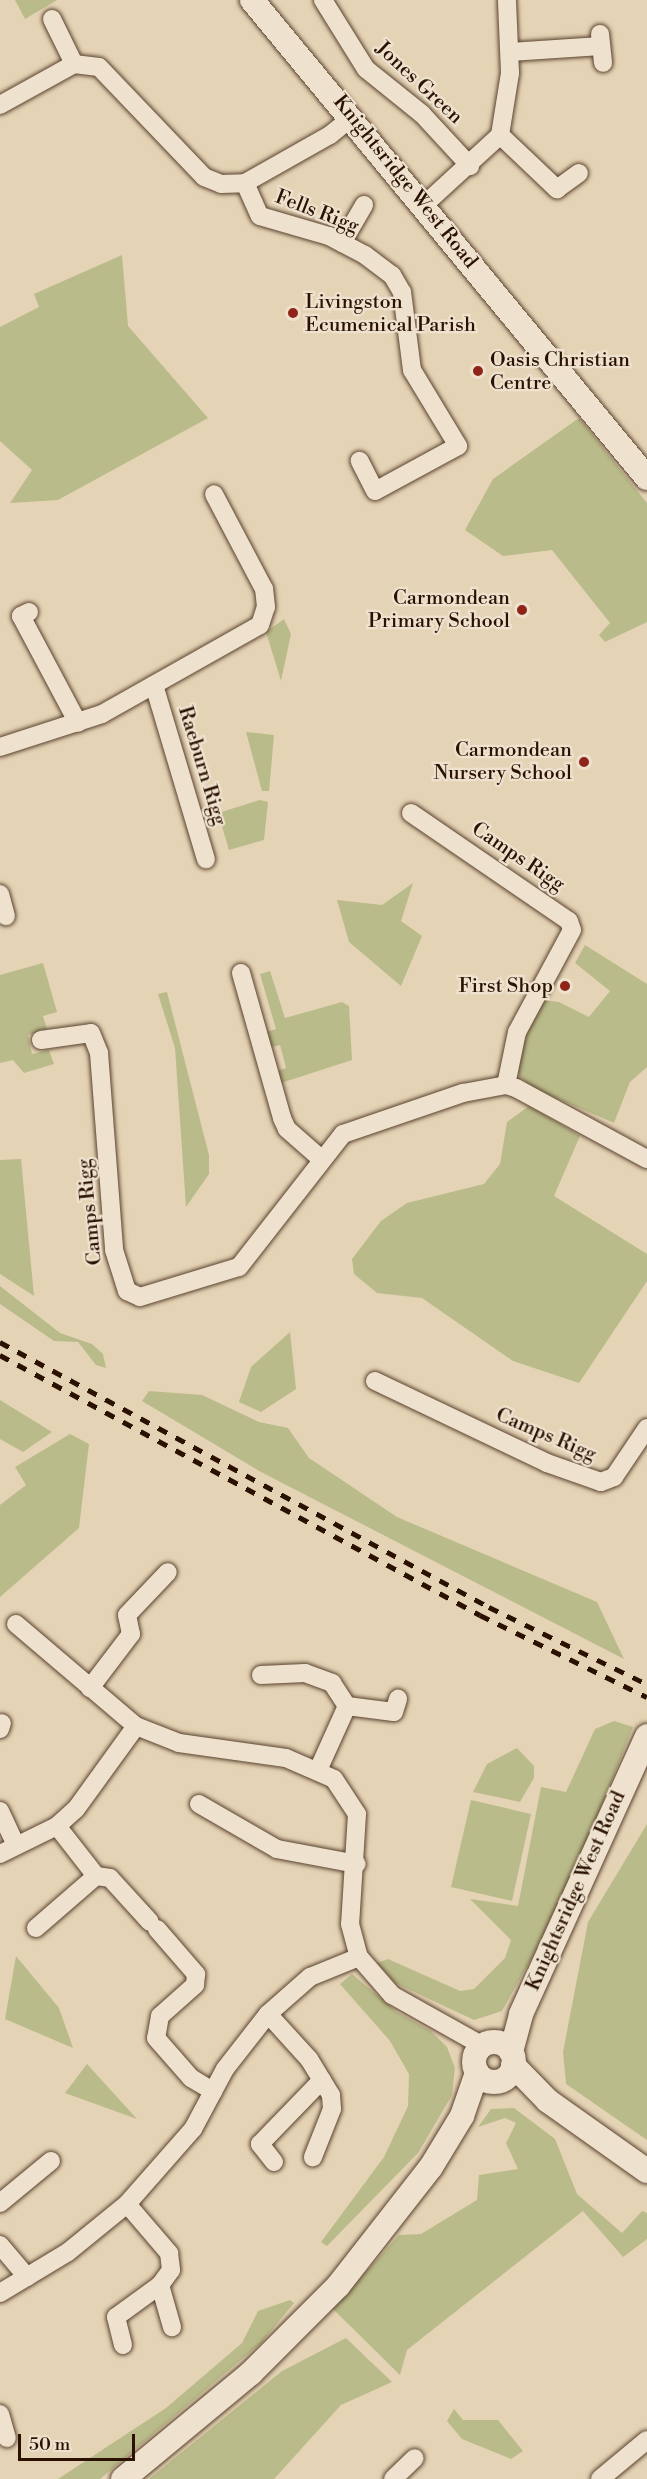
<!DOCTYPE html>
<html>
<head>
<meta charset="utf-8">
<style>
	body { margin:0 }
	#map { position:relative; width:647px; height:2479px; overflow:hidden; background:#e5d3b5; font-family:"Libre Bodoni",serif }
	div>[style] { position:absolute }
	.green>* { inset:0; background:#babb8a }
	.roads { filter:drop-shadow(0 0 2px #5a422e) drop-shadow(0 0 2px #5a422e) }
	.minor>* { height:18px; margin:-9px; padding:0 9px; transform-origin:9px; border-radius:9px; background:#eee2cf }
	.tertiary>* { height:24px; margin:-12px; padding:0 12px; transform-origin:12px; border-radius:12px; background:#eee2cf }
	.tertiary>.ring { margin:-12px; padding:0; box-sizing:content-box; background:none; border:24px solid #eee2cf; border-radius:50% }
	.rail>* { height:4.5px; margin-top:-2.25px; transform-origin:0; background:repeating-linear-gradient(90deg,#2b1101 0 10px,transparent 0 20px) }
	.dots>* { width:16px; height:16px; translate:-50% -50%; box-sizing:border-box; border:3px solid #eee2cf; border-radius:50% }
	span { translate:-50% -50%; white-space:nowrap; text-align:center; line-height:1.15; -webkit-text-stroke:4.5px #eee2cf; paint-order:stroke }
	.street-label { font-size:20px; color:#2b1101 }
	.poi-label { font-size:20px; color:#2b1101 }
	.left { translate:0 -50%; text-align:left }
	.right { translate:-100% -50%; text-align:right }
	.scale { position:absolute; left:18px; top:2434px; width:117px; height:27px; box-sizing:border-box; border:3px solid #2b1101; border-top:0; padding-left:8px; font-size:18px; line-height:21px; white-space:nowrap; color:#2b1101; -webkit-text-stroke:4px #eee2cf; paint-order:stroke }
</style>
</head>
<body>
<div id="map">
	<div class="green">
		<div style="clip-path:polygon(15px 0,57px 0,25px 19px)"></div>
		<div style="clip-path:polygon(122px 255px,128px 326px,208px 418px,58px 500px,10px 503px,32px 470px,0 441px,0 327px,39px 307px,34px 294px)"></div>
		<div style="clip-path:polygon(579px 418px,647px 503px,647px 622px,605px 642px,599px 635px,610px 623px,552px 550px,503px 556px,465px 530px,493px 479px)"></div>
		<div style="clip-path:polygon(284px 619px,291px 634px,281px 681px,266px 632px)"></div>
		<div style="clip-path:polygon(246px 732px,274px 735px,269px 791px,262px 791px)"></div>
		<div style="clip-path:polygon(260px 800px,268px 802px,264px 840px,229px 850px,218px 813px)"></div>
		<div style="clip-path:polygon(413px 883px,401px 921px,422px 936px,401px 986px,349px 942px,337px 900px,382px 905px)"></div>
		<div style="clip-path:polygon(585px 945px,647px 984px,647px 1067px,630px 1082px,614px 1123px,535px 1089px,520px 1077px,516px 1063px,540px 1000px,559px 1002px,589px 1017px,610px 991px,575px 963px)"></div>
		<div style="clip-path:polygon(43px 963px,57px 1012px,43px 1016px,47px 1029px,28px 1035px,32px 1054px,49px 1050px,54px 1064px,24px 1073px,13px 1060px,0 1063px,0 975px)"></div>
		<div style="clip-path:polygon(270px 971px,285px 1018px,342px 1002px,349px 1006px,352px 1060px,278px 1084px,275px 1072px,286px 1068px,280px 1045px,268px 1048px,263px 1033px,276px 1029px,260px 974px)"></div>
		<div style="clip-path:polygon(167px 992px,209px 1155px,209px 1174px,186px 1207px,175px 1048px,158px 994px)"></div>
		<div style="clip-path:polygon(529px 1106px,580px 1136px,554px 1196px,647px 1254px,647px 1281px,579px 1383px,513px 1361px,422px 1298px,377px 1293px,354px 1274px,352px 1259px,381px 1221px,407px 1203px,484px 1184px,500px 1164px,507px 1122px)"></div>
		<div style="clip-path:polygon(21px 1159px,34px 1296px,0 1274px,0 1160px)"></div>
		<div style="clip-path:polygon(0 1286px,60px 1333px,92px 1344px,103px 1354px,106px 1368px,96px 1365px,78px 1342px,54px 1341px,0 1304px)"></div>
		<div style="clip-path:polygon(290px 1332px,296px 1389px,261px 1412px,239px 1402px,251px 1367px)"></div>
		<div style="clip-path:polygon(149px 1391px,202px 1395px,259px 1422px,288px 1428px,309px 1458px,397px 1517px,597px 1602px,624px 1659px,261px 1472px,142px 1401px)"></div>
		<div style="clip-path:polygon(0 1400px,52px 1432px,23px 1452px,0 1439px)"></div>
		<div style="clip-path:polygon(70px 1434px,89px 1444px,79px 1528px,0 1597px,0 1505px,26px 1485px,15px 1467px)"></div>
		<div style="clip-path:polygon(614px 1721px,633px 1727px,564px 1900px,502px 2011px,474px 2020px,395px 1983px,377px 1963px,388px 1959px,460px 1991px,474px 1989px,505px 1958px,511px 1940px,470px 1899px,518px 1906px,541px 1787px,566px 1792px,595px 1729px)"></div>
		<div style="clip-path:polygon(517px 1748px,534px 1766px,534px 1778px,520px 1802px,473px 1792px,487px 1764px)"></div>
		<div style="clip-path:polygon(471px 1800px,531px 1814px,512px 1901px,451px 1887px)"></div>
		<div style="clip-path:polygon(647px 1824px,647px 2140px,566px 2084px,563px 2052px,588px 1922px)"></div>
		<div style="clip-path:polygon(16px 1956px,59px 2008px,73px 2048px,5px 2019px)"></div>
		<div style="clip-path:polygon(352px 1974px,397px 2012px,431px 2031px,447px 2047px,455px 2068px,452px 2095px,418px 2153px,327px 2246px,321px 2242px,384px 2157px,408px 2106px,409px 2074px,390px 2041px,340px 1984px)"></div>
		<div style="clip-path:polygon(87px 2064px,137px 2119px,65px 2093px)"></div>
		<div style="clip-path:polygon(514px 2108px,555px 2139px,577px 2194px,622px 2233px,642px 2211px,647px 2213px,647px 2239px,623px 2257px,583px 2211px,407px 2350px,400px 2375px,333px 2309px,399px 2235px,421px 2234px,477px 2200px,479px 2175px,518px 2169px,506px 2143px,516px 2123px,505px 2118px,478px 2127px,491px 2109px)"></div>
		<div style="clip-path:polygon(290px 2300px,294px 2303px,261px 2343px,100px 2479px,58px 2479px,166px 2408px,242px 2343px,258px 2311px)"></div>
		<div style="clip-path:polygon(346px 2338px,392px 2382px,341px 2405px,274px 2479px,149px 2479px,282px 2371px)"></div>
		<div style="clip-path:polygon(454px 2409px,463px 2420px,498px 2420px,523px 2451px,511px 2459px,462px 2439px,447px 2421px)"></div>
	</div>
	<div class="roads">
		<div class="minor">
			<div style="left:323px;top:0;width:81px;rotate:58.1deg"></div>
			<div style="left:366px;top:69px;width:72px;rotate:38.8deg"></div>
			<div style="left:422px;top:114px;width:71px;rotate:47.3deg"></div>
			<div style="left:52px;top:19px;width:50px;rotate:63.9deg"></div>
			<div style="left:600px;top:34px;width:29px;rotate:84deg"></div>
			<div style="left:510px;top:52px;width:91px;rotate:-3.8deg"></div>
			<div style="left:0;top:105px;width:85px;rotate:-29deg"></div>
			<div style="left:74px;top:64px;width:25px;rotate:7deg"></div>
			<div style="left:99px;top:67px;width:152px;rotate:46.3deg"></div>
			<div style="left:204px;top:177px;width:18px;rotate:22deg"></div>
			<div style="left:221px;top:184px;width:24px;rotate:-2deg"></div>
			<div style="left:245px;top:183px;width:98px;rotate:-29.5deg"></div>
			<div style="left:330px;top:135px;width:28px;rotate:-39deg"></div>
			<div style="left:500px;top:135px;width:79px;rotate:43.5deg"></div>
			<div style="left:557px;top:189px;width:27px;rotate:-36deg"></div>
			<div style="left:245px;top:183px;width:36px;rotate:66deg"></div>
			<div style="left:260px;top:216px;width:72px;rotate:16.2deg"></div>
			<div style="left:329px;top:236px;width:41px;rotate:27.8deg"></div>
			<div style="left:365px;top:255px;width:34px;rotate:37deg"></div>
			<div style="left:392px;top:275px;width:20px;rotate:60deg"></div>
			<div style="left:402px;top:292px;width:79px;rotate:82.7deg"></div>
			<div style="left:412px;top:370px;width:89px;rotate:58.8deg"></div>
			<div style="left:458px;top:446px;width:94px;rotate:151.5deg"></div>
			<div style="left:375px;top:491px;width:34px;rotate:-117deg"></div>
			<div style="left:424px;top:205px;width:103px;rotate:-42.6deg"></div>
			<div style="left:500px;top:135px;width:63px;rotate:-80.8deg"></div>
			<div style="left:510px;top:73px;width:73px;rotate:-92.4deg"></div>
			<div style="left:342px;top:243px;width:44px;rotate:-59.9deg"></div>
			<div style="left:29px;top:612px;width:9px;rotate:153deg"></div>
			<div style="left:21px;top:616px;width:121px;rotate:62deg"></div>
			<div style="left:154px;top:685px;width:182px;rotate:73.4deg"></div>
			<div style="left:0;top:747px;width:107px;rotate:-17.9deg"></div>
			<div style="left:102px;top:714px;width:181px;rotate:-29.4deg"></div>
			<div style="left:260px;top:625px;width:19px;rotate:-72deg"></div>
			<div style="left:266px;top:607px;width:18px;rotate:-96deg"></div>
			<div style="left:264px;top:589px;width:107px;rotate:-117.8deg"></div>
			<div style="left:411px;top:813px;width:191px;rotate:34.4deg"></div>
			<div style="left:569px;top:921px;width:9px;rotate:72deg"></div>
			<div style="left:572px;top:930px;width:116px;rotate:118.3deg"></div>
			<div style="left:517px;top:1032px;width:54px;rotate:101.7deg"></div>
			<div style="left:0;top:894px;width:23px;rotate:75deg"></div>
			<div style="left:241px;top:973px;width:151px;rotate:74.2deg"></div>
			<div style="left:282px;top:1118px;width:12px;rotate:66deg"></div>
			<div style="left:287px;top:1129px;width:44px;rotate:41.3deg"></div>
			<div style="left:41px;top:1040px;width:50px;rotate:-8deg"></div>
			<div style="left:91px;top:1033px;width:22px;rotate:68deg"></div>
			<div style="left:99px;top:1053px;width:198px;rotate:85.6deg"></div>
			<div style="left:114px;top:1250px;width:43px;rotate:72.4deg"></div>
			<div style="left:127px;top:1291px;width:14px;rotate:25deg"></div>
			<div style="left:140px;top:1297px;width:103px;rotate:-16.9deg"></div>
			<div style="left:239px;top:1267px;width:169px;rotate:-52deg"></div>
			<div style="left:343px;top:1134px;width:127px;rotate:-18.9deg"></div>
			<div style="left:463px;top:1093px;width:44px;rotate:-10.5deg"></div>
			<div style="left:506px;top:1085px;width:10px;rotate:17deg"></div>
			<div style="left:516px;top:1088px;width:149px;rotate:28.5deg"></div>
			<div style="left:375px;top:1381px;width:191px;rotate:25.5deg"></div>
			<div style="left:547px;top:1463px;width:57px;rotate:19.4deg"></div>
			<div style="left:601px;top:1482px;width:14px;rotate:-21deg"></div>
			<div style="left:614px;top:1477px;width:59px;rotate:-56deg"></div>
			<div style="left:16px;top:1624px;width:157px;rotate:40.4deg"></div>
			<div style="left:136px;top:1726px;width:46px;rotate:21.6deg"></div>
			<div style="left:179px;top:1743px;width:108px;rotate:8deg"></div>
			<div style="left:286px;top:1758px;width:52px;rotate:23.6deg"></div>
			<div style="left:334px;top:1779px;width:42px;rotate:56.7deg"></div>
			<div style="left:357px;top:1814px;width:110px;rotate:93.6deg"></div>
			<div style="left:350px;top:1924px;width:34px;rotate:75deg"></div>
			<div style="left:359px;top:1957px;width:50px;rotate:49deg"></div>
			<div style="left:392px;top:1995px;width:104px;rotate:29.3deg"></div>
			<div style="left:261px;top:1675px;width:44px;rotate:-2.6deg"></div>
			<div style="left:305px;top:1673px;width:29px;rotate:20deg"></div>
			<div style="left:332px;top:1683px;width:27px;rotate:57deg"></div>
			<div style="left:347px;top:1706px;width:47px;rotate:7.3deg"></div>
			<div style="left:394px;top:1712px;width:14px;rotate:-73deg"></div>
			<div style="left:90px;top:1688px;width:68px;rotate:-52.8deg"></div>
			<div style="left:131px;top:1634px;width:19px;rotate:-102deg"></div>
			<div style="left:127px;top:1615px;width:59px;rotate:-46.4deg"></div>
			<div style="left:0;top:1729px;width:6px;rotate:-72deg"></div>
			<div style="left:319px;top:1768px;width:68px;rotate:-65.7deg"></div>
			<div style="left:199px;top:1804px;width:90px;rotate:30deg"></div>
			<div style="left:277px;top:1849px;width:81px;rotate:10.6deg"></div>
			<div style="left:0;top:1811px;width:38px;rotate:65deg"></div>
			<div style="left:57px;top:1826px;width:63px;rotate:52deg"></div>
			<div style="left:96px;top:1876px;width:14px;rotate:8deg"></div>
			<div style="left:110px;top:1878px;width:59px;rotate:47.7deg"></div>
			<div style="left:0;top:1854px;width:64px;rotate:-26.2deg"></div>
			<div style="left:57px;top:1826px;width:25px;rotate:-42deg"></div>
			<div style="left:76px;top:1809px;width:102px;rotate:-54.1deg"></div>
			<div style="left:36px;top:1928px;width:79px;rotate:-40.9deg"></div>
			<div style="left:157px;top:1929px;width:60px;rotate:49.1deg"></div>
			<div style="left:196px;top:1974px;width:11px;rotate:95deg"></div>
			<div style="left:195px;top:1985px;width:47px;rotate:138.5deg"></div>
			<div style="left:160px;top:2016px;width:22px;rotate:100deg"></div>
			<div style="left:156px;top:2038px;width:53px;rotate:48.8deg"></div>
			<div style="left:191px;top:2078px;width:26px;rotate:31deg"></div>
			<div style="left:268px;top:2014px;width:61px;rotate:47.7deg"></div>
			<div style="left:309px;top:2059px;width:42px;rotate:58.6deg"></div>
			<div style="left:331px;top:2095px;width:14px;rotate:86deg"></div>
			<div style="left:332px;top:2109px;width:52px;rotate:111.6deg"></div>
			<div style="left:274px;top:2162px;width:23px;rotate:-128deg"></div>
			<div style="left:260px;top:2144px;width:89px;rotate:-45.9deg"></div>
			<div style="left:0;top:2203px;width:66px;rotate:-39.5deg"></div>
			<div style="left:127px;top:2204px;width:65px;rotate:49.4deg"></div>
			<div style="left:169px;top:2253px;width:17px;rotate:83deg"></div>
			<div style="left:171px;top:2270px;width:19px;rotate:126deg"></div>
			<div style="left:160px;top:2285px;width:44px;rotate:74.1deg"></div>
			<div style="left:0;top:2245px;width:42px;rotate:49.8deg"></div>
			<div style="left:0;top:2293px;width:79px;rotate:-31.1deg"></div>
			<div style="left:68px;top:2252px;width:76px;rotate:-39.1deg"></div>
			<div style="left:127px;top:2204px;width:100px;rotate:-48.7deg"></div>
			<div style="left:193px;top:2129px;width:68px;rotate:-61.9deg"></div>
			<div style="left:225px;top:2069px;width:70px;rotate:-52deg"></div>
			<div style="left:268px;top:2014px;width:56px;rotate:-41.4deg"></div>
			<div style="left:310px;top:1977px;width:53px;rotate:-22.2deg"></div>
			<div style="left:123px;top:2345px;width:29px;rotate:-104deg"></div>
			<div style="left:116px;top:2317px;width:54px;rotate:-36deg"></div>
			<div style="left:0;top:2414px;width:25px;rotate:74deg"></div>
			<div style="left:393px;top:2479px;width:30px;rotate:-44deg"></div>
			<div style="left:600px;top:2479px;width:61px;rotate:-39.7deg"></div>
		</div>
		<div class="tertiary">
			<div style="left:252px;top:0;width:620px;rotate:50.43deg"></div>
			<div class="ring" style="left:474px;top:2042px;width:16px;height:16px"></div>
			<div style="left:511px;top:2052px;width:39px;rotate:-75deg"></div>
			<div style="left:521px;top:2014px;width:305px;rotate:-65.6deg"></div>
			<div style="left:513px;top:2065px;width:50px;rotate:45.8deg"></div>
			<div style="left:548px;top:2101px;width:121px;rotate:35.3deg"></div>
			<div style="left:123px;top:2479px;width:166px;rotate:-39.6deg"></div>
			<div style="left:251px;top:2373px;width:123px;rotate:-45deg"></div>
			<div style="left:338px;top:2286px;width:151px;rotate:-52deg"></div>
			<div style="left:431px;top:2167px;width:60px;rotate:-58.7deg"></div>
			<div style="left:462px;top:2116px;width:46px;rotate:-70.8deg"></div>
		</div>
	</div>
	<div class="rail">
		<div style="left:0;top:1342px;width:556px;rotate:28.45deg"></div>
		<div style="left:489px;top:1607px;width:176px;rotate:26deg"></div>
		<div style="left:0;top:1355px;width:546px;rotate:28.44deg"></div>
		<div style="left:480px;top:1615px;width:186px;rotate:26.2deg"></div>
	</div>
	<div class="dots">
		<div style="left:293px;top:313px;background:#8f2418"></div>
		<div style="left:478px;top:371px;background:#8f2418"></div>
		<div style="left:522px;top:610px;background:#8f2418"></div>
		<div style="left:584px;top:762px;background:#8f2418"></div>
		<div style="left:565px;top:986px;background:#8f2418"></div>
	</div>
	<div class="street-label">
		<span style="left:419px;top:83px;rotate:43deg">Jones Green</span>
		<span style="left:405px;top:182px;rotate:51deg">Knightsridge West Road</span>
		<span style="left:317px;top:212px;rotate:21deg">Fells Rigg</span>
		<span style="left:202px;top:766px;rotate:73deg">Raeburn Rigg</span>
		<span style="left:518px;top:857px;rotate:34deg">Camps Rigg</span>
		<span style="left:90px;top:1212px;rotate:-96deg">Camps Rigg</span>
		<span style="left:546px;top:1435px;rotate:23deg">Camps Rigg</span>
		<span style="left:576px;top:1891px;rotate:-66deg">Knightsridge West Road</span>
	</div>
	<div class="poi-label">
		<span class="left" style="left:305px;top:314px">Livingston<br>Ecumenical Parish</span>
		<span class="left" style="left:490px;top:372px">Oasis Christian<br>Centre</span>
		<span class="right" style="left:510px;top:610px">Carmondean<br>Primary School</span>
		<span class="right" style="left:572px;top:762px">Carmondean<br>Nursery School</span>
		<span class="right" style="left:553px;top:986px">First Shop</span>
	</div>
	<div class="scale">50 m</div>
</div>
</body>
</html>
